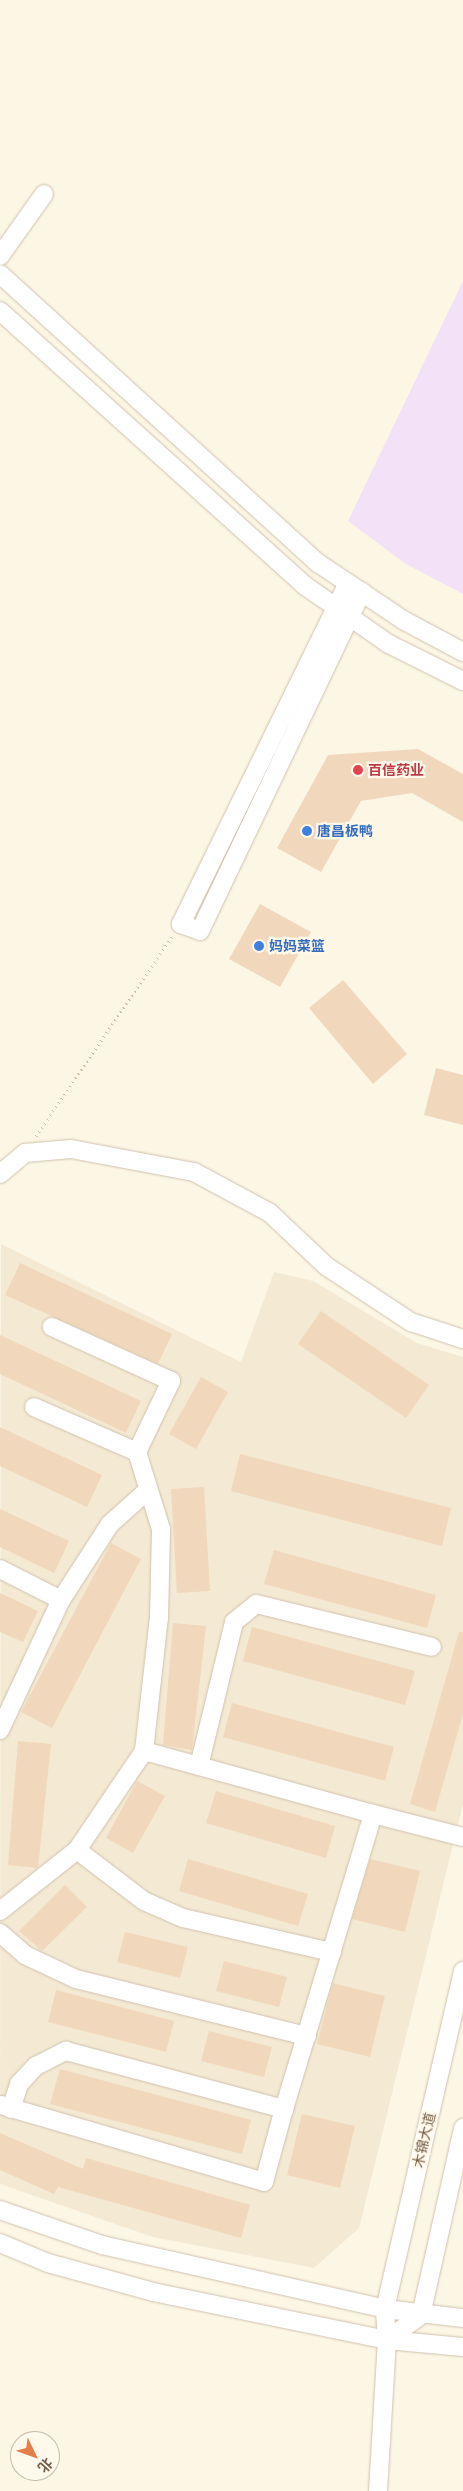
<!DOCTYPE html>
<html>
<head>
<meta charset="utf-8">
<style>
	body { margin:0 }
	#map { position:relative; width:463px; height:2491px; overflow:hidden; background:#fcf6e5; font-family:Commissioner,"Noto Sans SC",sans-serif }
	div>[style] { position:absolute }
	.residential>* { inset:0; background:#f4e9d3 }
	.education>* { inset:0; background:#f3e1f8 }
	.building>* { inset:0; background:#f1d8bc }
	.path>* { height:3px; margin-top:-1.5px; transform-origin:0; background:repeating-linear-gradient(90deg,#d6bba0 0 1px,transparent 0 5px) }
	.roads { filter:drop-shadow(0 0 1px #d0c1ae) drop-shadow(0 0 1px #d0c1ae) }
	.minor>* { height:18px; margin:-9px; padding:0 9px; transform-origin:9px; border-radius:9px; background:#fff }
	.dots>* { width:14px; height:14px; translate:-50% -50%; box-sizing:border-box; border:2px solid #fff9eb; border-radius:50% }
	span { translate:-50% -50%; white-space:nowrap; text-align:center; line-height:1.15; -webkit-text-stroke:4.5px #fff9eb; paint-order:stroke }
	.health-label { font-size:14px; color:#be3a42; font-weight:700 }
	.left { translate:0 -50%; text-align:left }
	.shop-label { font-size:14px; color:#366cbe; font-weight:700 }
	.street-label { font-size:14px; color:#755e4a }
	.north { position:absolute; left:10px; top:2431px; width:50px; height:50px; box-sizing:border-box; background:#fff9eb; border:1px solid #c8bbab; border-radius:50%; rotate:132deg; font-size:14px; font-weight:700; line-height:20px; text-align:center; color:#755e4a }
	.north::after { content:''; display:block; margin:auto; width:18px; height:22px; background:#e57f4a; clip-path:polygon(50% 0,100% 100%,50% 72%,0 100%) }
</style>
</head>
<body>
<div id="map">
	<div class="residential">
		<div style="clip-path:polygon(1px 1244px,241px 1362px,274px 1272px,313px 1281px,417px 1343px,463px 1357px,463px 1804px,359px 2228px,314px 2268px,153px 2237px,0 2184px)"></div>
	</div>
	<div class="education">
		<div style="clip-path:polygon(463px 281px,463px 594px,406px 564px,348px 521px)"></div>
	</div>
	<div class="building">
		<div style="clip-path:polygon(418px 749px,463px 774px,463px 822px,412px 793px,361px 801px,321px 872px,277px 848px,328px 755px)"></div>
		<div style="clip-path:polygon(260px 904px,311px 932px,280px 987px,229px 959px)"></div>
		<div style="clip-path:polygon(343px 980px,407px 1054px,373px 1084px,309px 1008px)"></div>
		<div style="clip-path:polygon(436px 1068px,463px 1075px,463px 1125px,424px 1115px)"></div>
		<div style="clip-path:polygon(20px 1263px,172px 1334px,158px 1364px,5px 1295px)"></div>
		<div style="clip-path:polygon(321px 1311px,429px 1385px,406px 1418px,298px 1344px)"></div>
		<div style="clip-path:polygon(0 1335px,141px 1401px,126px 1433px,0 1374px)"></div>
		<div style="clip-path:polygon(201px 1377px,228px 1392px,196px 1449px,169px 1434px)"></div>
		<div style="clip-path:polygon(0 1427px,102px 1475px,87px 1507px,0 1466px)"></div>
		<div style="clip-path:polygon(240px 1454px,451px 1508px,442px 1546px,231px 1491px)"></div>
		<div style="clip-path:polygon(204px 1487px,210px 1591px,177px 1593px,171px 1489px)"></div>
		<div style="clip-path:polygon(0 1509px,69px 1541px,54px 1573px,0 1547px)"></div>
		<div style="clip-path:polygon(111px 1543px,141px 1559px,52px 1728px,21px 1712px)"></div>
		<div style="clip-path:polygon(274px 1550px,436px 1595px,427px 1628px,264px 1584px)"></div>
		<div style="clip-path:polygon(0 1593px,38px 1611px,23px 1642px,0 1632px)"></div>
		<div style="clip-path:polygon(173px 1623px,206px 1626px,192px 1750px,163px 1745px)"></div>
		<div style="clip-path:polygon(252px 1627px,415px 1671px,405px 1705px,243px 1661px)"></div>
		<div style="clip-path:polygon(459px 1632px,463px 1632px,463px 1714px,435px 1812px,410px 1804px)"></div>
		<div style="clip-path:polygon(232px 1703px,394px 1747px,385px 1781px,223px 1737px)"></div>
		<div style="clip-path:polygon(18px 1741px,51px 1744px,38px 1868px,8px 1865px)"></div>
		<div style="clip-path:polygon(137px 1781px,165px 1796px,133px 1853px,106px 1838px)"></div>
		<div style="clip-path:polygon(216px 1791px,335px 1826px,326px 1858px,206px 1823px)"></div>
		<div style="clip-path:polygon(188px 1859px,308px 1894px,298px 1926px,179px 1891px)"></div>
		<div style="clip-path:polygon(370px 1859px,420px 1871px,405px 1932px,352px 1919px)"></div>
		<div style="clip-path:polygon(65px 1885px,87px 1907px,42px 1951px,19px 1931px)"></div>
		<div style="clip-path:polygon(125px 1932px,188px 1947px,180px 1978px,117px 1962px)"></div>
		<div style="clip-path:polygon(224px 1961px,287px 1977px,279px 2007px,216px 1991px)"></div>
		<div style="clip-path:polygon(333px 1983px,385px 1996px,370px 2057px,317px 2044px)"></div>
		<div style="clip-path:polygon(56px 1990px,174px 2021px,166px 2052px,48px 2022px)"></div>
		<div style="clip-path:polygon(209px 2031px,272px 2047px,264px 2077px,201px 2061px)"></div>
		<div style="clip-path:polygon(60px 2069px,251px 2120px,242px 2154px,50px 2104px)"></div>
		<div style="clip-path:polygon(302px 2114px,355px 2126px,340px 2188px,287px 2175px)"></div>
		<div style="clip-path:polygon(0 2133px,83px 2169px,86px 2158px,250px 2205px,241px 2238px,58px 2187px,54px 2194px,0 2170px)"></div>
	</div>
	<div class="path">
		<div style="left:36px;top:1136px;width:241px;rotate:-55.7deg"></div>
	</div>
	<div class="roads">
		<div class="minor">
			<div style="left:0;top:256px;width:76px;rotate:-54.6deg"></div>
			<div style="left:0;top:274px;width:430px;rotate:42.3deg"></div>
			<div style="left:318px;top:563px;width:102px;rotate:33.8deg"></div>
			<div style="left:403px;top:620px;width:68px;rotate:28.1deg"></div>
			<div style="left:0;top:311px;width:409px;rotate:42deg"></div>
			<div style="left:304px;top:585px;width:103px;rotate:34.8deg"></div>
			<div style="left:389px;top:644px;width:83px;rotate:26.6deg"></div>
			<div style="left:348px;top:583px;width:380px;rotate:116.1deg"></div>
			<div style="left:181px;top:924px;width:20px;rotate:20deg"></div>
			<div style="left:200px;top:931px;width:376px;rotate:-64.5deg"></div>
			<div style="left:0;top:1174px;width:33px;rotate:-40deg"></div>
			<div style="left:25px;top:1153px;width:46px;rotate:-5deg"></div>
			<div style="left:71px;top:1149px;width:125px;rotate:10.6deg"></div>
			<div style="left:194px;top:1172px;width:86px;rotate:28.3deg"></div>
			<div style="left:270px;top:1213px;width:77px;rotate:43.4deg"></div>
			<div style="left:326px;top:1266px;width:102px;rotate:33.4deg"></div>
			<div style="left:411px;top:1322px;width:55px;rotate:18.1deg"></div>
			<div style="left:34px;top:1407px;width:112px;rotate:23.6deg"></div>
			<div style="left:0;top:1569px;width:68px;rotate:26.9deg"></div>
			<div style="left:0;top:1730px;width:144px;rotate:-64.9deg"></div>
			<div style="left:61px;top:1600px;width:90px;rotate:-57.2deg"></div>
			<div style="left:110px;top:1524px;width:51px;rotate:-41.8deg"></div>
			<div style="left:199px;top:1766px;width:148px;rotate:-76.3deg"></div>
			<div style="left:234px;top:1622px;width:28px;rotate:-39deg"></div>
			<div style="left:256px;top:1604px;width:181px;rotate:13.7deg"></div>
			<div style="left:373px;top:1814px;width:93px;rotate:14.3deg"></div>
			<div style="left:77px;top:1850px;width:84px;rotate:37.3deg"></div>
			<div style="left:144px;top:1901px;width:43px;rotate:23.6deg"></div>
			<div style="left:183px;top:1918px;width:153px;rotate:12.9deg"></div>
			<div style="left:0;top:1911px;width:98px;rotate:-38.4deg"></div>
			<div style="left:77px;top:1850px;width:120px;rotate:-55.9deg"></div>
			<div style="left:144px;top:1751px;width:134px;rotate:-83.6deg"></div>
			<div style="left:159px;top:1618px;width:89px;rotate:-88.7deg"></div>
			<div style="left:161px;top:1529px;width:81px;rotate:-107.3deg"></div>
			<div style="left:137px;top:1452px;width:79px;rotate:-64.4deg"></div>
			<div style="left:171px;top:1381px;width:131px;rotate:-155.6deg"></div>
			<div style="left:0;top:1933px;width:33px;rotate:41deg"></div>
			<div style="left:25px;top:1955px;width:56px;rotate:25.2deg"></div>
			<div style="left:76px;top:1979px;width:238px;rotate:13.9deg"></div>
			<div style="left:1px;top:2105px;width:274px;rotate:16.3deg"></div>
			<div style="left:264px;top:2182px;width:76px;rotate:-74.7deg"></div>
			<div style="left:11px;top:2109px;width:26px;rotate:-72deg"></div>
			<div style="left:19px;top:2084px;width:25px;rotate:-47deg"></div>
			<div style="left:36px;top:2066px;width:34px;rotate:-27deg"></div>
			<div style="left:66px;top:2051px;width:226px;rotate:14.9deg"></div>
			<div style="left:284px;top:2109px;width:308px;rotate:-73.2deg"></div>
			<div style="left:373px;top:1814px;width:238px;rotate:-164.6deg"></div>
			<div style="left:0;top:2210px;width:108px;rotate:18.9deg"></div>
			<div style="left:102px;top:2245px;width:290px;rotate:12.7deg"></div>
			<div style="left:385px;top:2309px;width:79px;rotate:6.6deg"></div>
			<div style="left:0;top:2243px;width:52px;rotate:22.6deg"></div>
			<div style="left:48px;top:2263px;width:109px;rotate:15.4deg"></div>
			<div style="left:153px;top:2292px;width:239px;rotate:11.6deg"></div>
			<div style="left:387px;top:2340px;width:76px;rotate:5.3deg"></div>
			<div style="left:387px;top:2340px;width:42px;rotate:-36.3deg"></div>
			<div style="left:421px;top:2315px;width:192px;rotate:-77.3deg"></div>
			<div style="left:378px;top:2491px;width:151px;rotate:-86.6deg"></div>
			<div style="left:387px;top:2340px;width:31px;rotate:-94deg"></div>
			<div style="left:385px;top:2309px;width:347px;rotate:-77deg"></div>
		</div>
	</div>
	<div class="dots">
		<div style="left:358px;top:770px;background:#e0444e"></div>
		<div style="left:307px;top:831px;background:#3f7fe0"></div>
		<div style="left:259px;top:946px;background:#3f7fe0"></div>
	</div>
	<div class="health-label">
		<span class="left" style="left:368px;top:770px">百信药业</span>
	</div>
	<div class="shop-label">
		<span class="left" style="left:317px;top:831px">唐昌板鸭</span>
		<span class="left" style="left:269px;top:946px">妈妈菜篮</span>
	</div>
	<div class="street-label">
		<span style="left:424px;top:2140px;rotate:-77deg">木锦大道</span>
	</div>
	<div class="north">北</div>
</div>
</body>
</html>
